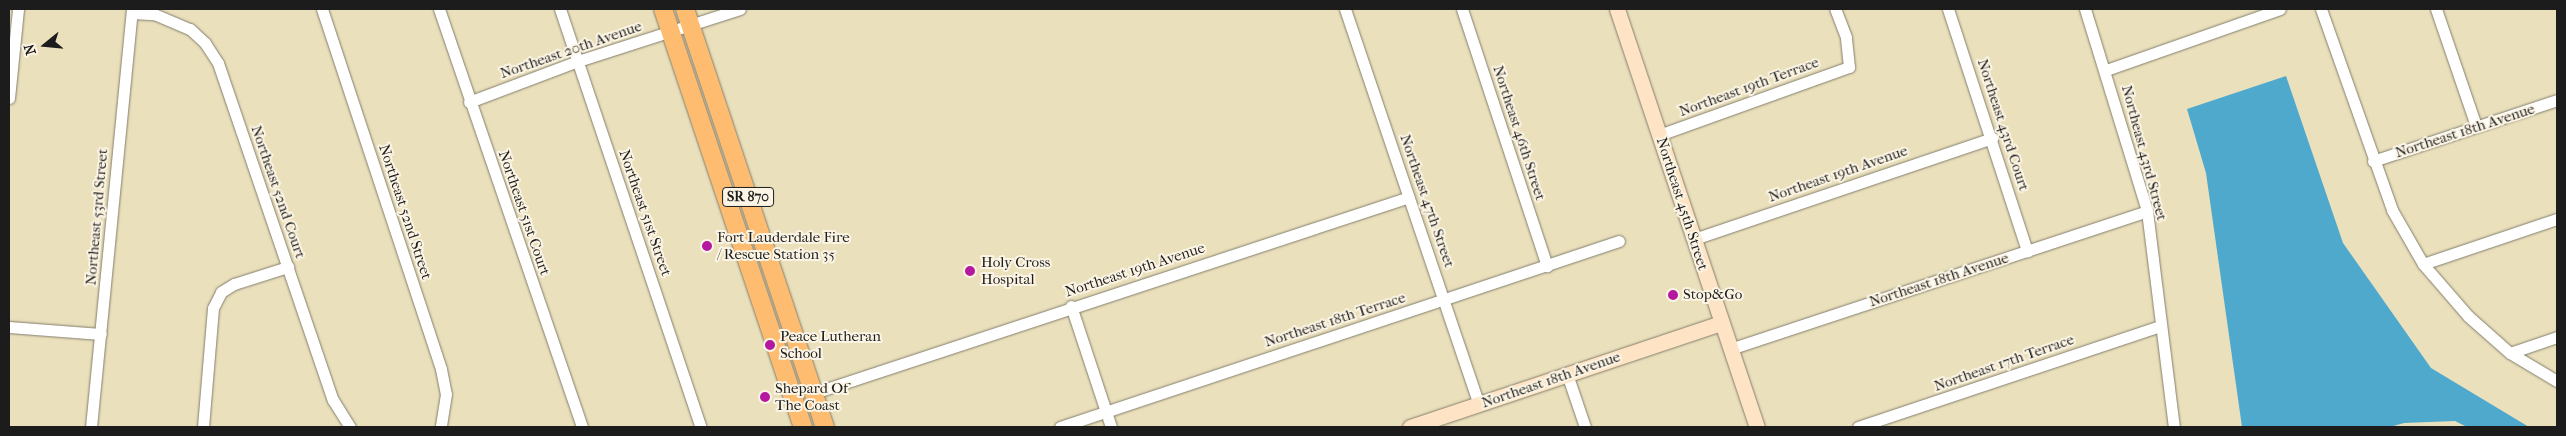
<!DOCTYPE html>
<html>
<head>
<meta charset="utf-8">
<style>
	body { margin:0 }
	#map { position:relative; width:2566px; height:436px; overflow:hidden; background:#eae0bc; font-family:"IM FELL French Canon",serif }
	div>[style] { position:absolute }
	.water>* { inset:0; background:#4fa9cd }
	.roads { filter:drop-shadow(0 0 1px #837e6c) drop-shadow(0 0 1px #837e6c) }
	.street>* { height:11px; margin:-5.5px; padding:0 5.5px; transform-origin:5.5px; border-radius:5.5px; background:#fff }
	.secondary>* { height:15px; margin:-7.5px; padding:0 7.5px; transform-origin:7.5px; border-radius:7.5px; background:#fee4c5 }
	.primary>* { height:18px; margin:-9px; padding:0 9px; transform-origin:9px; border-radius:9px; background:#fdbc6f }
	.dots>* { width:14px; height:14px; translate:-50% -50%; box-sizing:border-box; border:2px solid #fcf5e5; border-radius:50% }
	span { translate:-50% -50%; white-space:nowrap; text-align:center; line-height:1.15; -webkit-text-stroke:4px #fcf5e5; paint-order:stroke }
	.shield-label span { padding:1px 4px; background:#fcf5e5; border:1px solid; border-radius:4px; -webkit-text-stroke-width:0 }
	.shield-label { font-size:14px; color:#1c1c1c; font-weight:700 }
	.street-label { font-size:15px; color:#1c1c1c }
	.poi-label { font-size:15px; color:#1c1c1c }
	.left { translate:0 -50%; text-align:left }
	.frame { position:absolute; inset:0; border:10px solid #1c1c1c; pointer-events:none }
	.north { position:absolute; left:20px; top:20px; width:50px; height:50px; -webkit-text-stroke:4px #fcf5e5; paint-order:stroke; rotate:253deg; font-size:14px; font-weight:700; line-height:20px; text-align:center; color:#1c1c1c }
	.north::after { content:''; display:block; margin:auto; width:18px; height:22px; background:#1c1c1c; clip-path:polygon(50% 0,100% 100%,50% 72%,0 100%) }
</style>
</head>
<body>
<div id="map">
	<div class="water">
		<div style="clip-path:polygon(2286px 76px,2343px 243px,2431px 368px,2529px 427px,2467px 427px,2455px 421px,2404px 423px,2390px 427px,2242px 427px,2206px 173px,2187px 109px)"></div>
	</div>
	<div class="roads">
		<div class="street">
			<div style="left:322px;top:9px;width:379px;rotate:71.7deg"></div>
			<div style="left:441px;top:369px;width:25px;rotate:79deg"></div>
			<div style="left:446px;top:394px;width:33px;rotate:99deg"></div>
			<div style="left:439px;top:9px;width:442px;rotate:71.1deg"></div>
			<div style="left:560px;top:9px;width:441px;rotate:71.4deg"></div>
			<div style="left:1345px;top:9px;width:417px;rotate:71.3deg"></div>
			<div style="left:1462px;top:9px;width:271px;rotate:71.7deg"></div>
			<div style="left:1948px;top:9px;width:255px;rotate:71.9deg"></div>
			<div style="left:2085px;top:9px;width:211px;rotate:72.9deg"></div>
			<div style="left:2147px;top:211px;width:218px;rotate:82.9deg"></div>
			<div style="left:2321px;top:9px;width:213px;rotate:70.5deg"></div>
			<div style="left:2392px;top:210px;width:62px;rotate:60.1deg"></div>
			<div style="left:2423px;top:264px;width:69px;rotate:49.1deg"></div>
			<div style="left:2468px;top:316px;width:56px;rotate:41.4deg"></div>
			<div style="left:2510px;top:353px;width:55px;rotate:30.8deg"></div>
			<div style="left:2436px;top:9px;width:124px;rotate:71.1deg"></div>
			<div style="left:132px;top:13px;width:22px;rotate:3deg"></div>
			<div style="left:154px;top:14px;width:39px;rotate:23deg"></div>
			<div style="left:190px;top:29px;width:21px;rotate:43deg"></div>
			<div style="left:205px;top:43px;width:24px;rotate:57deg"></div>
			<div style="left:218px;top:63px;width:356px;rotate:71.2deg"></div>
			<div style="left:333px;top:400px;width:32px;rotate:58deg"></div>
			<div style="left:2106px;top:70px;width:184px;rotate:-19.3deg"></div>
			<div style="left:9px;top:98px;width:89px;rotate:-84.2deg"></div>
			<div style="left:469px;top:102px;width:116px;rotate:-20.6deg"></div>
			<div style="left:578px;top:61px;width:170px;rotate:-17.8deg"></div>
			<div style="left:1659px;top:135px;width:202px;rotate:-19.7deg"></div>
			<div style="left:1849px;top:67px;width:30px;rotate:-96deg"></div>
			<div style="left:1846px;top:37px;width:30px;rotate:-111deg"></div>
			<div style="left:2373px;top:161px;width:194px;rotate:-18.3deg"></div>
			<div style="left:1694px;top:239px;width:315px;rotate:-18.7deg"></div>
			<div style="left:2423px;top:264px;width:141px;rotate:-18.6deg"></div>
			<div style="left:1071px;top:306px;width:127px;rotate:71.7deg"></div>
			<div style="left:9px;top:327px;width:92px;rotate:4.4deg"></div>
			<div style="left:1730px;top:349px;width:439px;rotate:-18.3deg"></div>
			<div style="left:2510px;top:353px;width:50px;rotate:-18.8deg"></div>
			<div style="left:1567px;top:374px;width:56px;rotate:71.2deg"></div>
			<div style="left:814px;top:393px;width:626px;rotate:-18.23deg"></div>
			<div style="left:91px;top:427px;width:420px;rotate:-84.4deg"></div>
			<div style="left:203px;top:427px;width:119px;rotate:-85.2deg"></div>
			<div style="left:213px;top:308px;width:18px;rotate:-63deg"></div>
			<div style="left:221px;top:292px;width:15px;rotate:-32deg"></div>
			<div style="left:234px;top:284px;width:57px;rotate:-17.5deg"></div>
			<div style="left:1060px;top:427px;width:589px;rotate:-18.4deg"></div>
			<div style="left:1858px;top:427px;width:317px;rotate:-18.5deg"></div>
		</div>
		<div class="secondary">
			<div style="left:1617px;top:9px;width:441px;rotate:71.5deg"></div>
			<div style="left:1410px;top:427px;width:328px;rotate:-18.5deg"></div>
		</div>
		<div class="primary">
			<div style="left:663px;top:9px;width:441px;rotate:71.5deg"></div>
			<div style="left:685px;top:9px;width:441px;rotate:71.5deg"></div>
		</div>
	</div>
	<div class="dots">
		<div style="left:707px;top:246px;background:#b5179e"></div>
		<div style="left:970px;top:271px;background:#b5179e"></div>
		<div style="left:1673px;top:295px;background:#b5179e"></div>
		<div style="left:770px;top:345px;background:#b5179e"></div>
		<div style="left:765px;top:397px;background:#b5179e"></div>
	</div>
	<div class="shield-label">
		<span style="left:748px;top:197px">SR 870</span>
	</div>
	<div class="street-label">
		<span style="left:571px;top:50px;rotate:-19deg">Northeast 20th Avenue</span>
		<span style="left:1749px;top:87px;rotate:-20deg">Northeast 19th Terrace</span>
		<span style="left:2003px;top:125px;rotate:72deg">Northeast 43rd Court</span>
		<span style="left:2465px;top:131px;rotate:-18deg">Northeast 18th Avenue</span>
		<span style="left:1519px;top:133px;rotate:72deg">Northeast 46th Street</span>
		<span style="left:2144px;top:153px;rotate:75deg">Northeast 43rd Street</span>
		<span style="left:1838px;top:174px;rotate:-19deg">Northeast 19th Avenue</span>
		<span style="left:278px;top:192px;rotate:71deg">Northeast 52nd Court</span>
		<span style="left:1427px;top:201px;rotate:71deg">Northeast 47th Street</span>
		<span style="left:1682px;top:204px;rotate:72deg">Northeast 45th Street</span>
		<span style="left:405px;top:212px;rotate:72deg">Northeast 52nd Street</span>
		<span style="left:524px;top:213px;rotate:71deg">Northeast 51st Court</span>
		<span style="left:645px;top:213px;rotate:71deg">Northeast 51st Street</span>
		<span style="left:97px;top:217px;rotate:-85deg">Northeast 53rd Street</span>
		<span style="left:1135px;top:270px;rotate:-18deg">Northeast 19th Avenue</span>
		<span style="left:1939px;top:280px;rotate:-18deg">Northeast 18th Avenue</span>
		<span style="left:1335px;top:320px;rotate:-18deg">Northeast 18th Terrace</span>
		<span style="left:2004px;top:363px;rotate:-19deg">Northeast 17th Terrace</span>
		<span style="left:1551px;top:380px;rotate:-19deg">Northeast 18th Avenue</span>
	</div>
	<div class="poi-label">
		<span class="left" style="left:717px;top:246px">Fort Lauderdale Fire<br>/ Rescue Station 35</span>
		<span class="left" style="left:981px;top:271px">Holy Cross<br>Hospital</span>
		<span class="left" style="left:1683px;top:295px">Stop&amp;Go</span>
		<span class="left" style="left:780px;top:345px">Peace Lutheran<br>School</span>
		<span class="left" style="left:775px;top:397px">Shepard Of<br>The Coast</span>
	</div>
	<div class="frame"></div>
	<div class="north">N</div>
</div>
</body>
</html>
